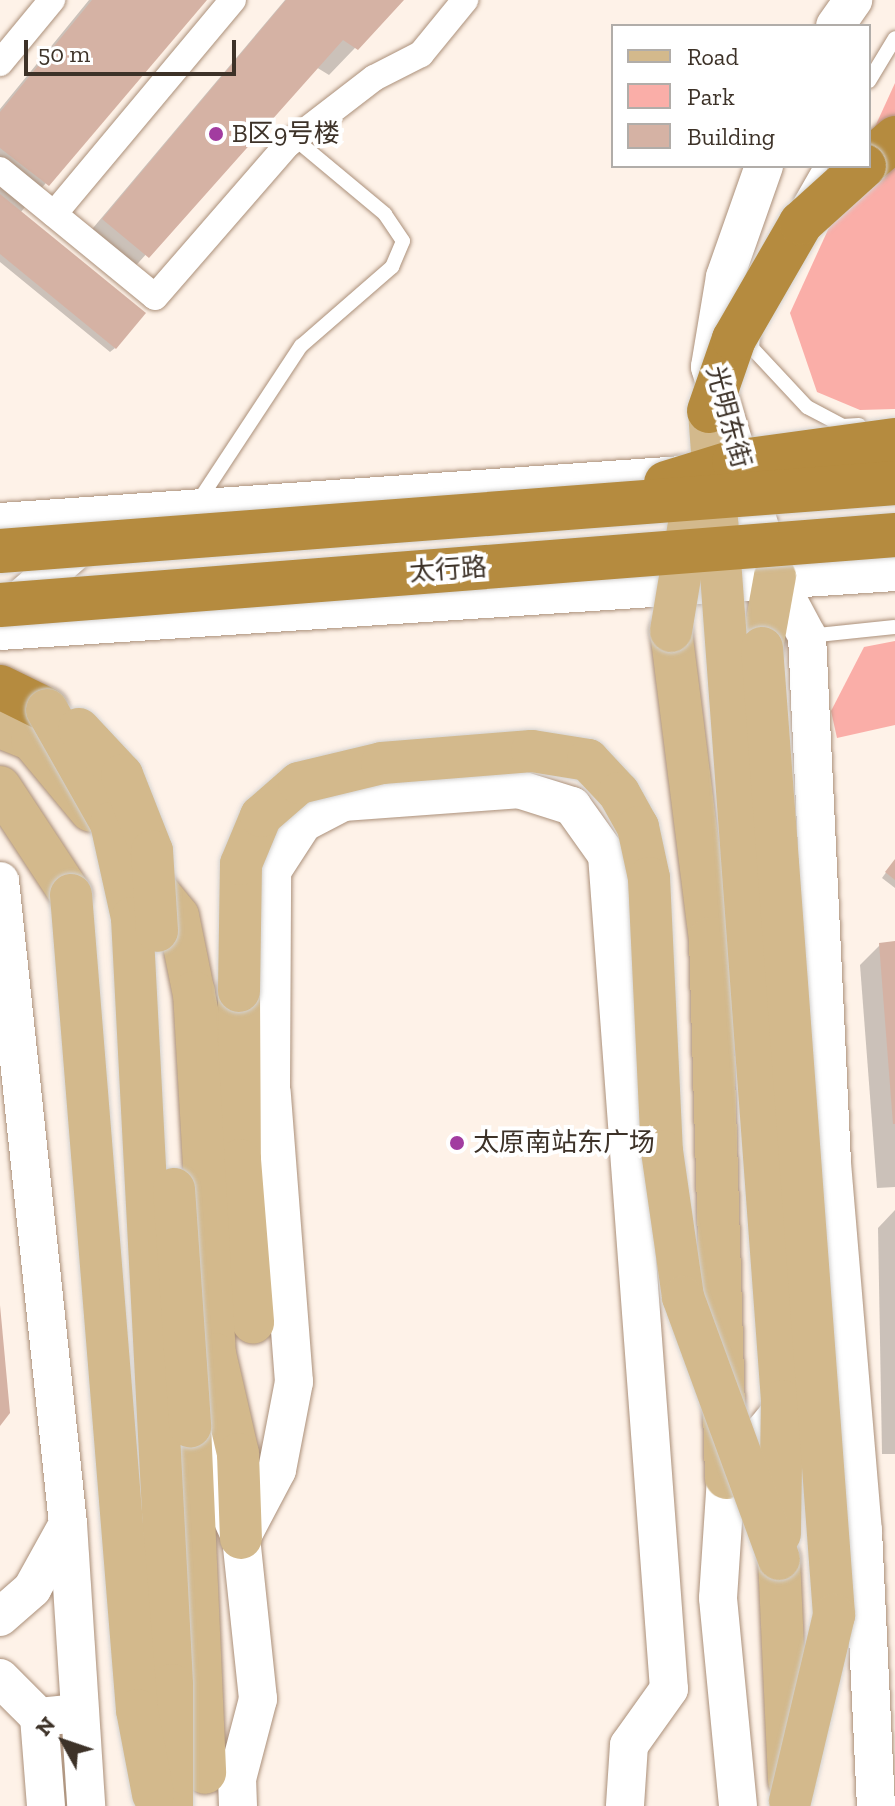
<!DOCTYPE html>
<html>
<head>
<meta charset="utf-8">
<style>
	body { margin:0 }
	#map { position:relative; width:895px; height:1806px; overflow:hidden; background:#fef2e8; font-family:"Zilla Slab","Noto Sans SC",serif }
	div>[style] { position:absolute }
	.green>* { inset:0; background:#faaea8 }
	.shadow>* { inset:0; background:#0003 }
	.building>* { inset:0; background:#d5b2a4 }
	.roads { filter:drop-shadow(0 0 2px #ab907a) drop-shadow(0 0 2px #ab907a) }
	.lane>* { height:14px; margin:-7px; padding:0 7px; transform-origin:7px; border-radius:7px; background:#fff }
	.street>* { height:26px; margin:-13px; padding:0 13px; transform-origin:13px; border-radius:13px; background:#fff }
	.secondary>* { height:38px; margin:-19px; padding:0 19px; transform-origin:19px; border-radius:19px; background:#fff }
	.primary>* { height:42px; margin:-21px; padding:0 21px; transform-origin:21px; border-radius:21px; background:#d3b98c }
	.highway>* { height:44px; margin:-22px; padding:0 22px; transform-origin:22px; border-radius:22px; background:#b58b3f }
	.bridges { filter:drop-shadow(0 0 2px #d4d2d0) drop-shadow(0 0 2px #d4d2d0) }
	.primary-bridge>* { height:42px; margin:-21px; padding:0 21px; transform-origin:21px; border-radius:21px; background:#d3b98c }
	.highway-bridge>* { height:44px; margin:-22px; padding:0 22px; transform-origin:22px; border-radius:22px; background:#b58b3f }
	.dots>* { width:22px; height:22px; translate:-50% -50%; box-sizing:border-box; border:4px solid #fff; border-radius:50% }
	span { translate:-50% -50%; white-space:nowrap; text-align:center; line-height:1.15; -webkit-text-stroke:8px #fff; paint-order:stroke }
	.poi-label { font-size:26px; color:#3d3228 }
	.left { translate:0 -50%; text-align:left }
	.street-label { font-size:26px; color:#3d3228 }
	.legend { position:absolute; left:611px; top:24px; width:260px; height:144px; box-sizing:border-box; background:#fff; border:2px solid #b1ada9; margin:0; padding:10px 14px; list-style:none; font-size:24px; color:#3d3228 }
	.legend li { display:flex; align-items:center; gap:16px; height:40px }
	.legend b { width:40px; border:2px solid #b1ada9 }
	.north { position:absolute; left:24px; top:1702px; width:80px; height:80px; -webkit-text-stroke:6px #fff; paint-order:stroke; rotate:310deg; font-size:22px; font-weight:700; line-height:32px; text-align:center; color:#3d3228 }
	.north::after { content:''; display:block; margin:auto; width:28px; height:36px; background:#3d3228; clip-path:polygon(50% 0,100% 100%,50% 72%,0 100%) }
	.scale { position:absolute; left:24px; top:40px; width:212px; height:36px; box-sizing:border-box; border:4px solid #3d3228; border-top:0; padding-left:10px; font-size:24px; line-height:28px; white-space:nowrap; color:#3d3228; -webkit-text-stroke:6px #fff; paint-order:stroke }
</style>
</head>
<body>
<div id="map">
	<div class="green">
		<div style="clip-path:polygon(895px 83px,895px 409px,860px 410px,817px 392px,790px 313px)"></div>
		<div style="clip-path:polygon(895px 641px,895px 725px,837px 738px,831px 711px,864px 647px)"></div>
	</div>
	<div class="shadow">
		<div style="clip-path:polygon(89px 0,204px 0,20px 213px,115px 348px,110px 352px,0 262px,0 109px)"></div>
		<div style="clip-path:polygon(285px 0,401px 0,329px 75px,316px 67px,120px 283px,77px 247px)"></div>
		<div style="clip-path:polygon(895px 860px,895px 888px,882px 878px)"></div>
		<div style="clip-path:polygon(895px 943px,895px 1187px,877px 1188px,860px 965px,880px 945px)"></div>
		<div style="clip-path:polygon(895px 1210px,895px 1454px,882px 1454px,878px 1228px)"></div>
	</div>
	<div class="building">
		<div style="clip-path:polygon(92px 0,207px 0,49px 186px,0 148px,0 112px)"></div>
		<div style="clip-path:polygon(286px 0,404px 0,358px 50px,343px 40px,149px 258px,102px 219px)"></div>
		<div style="clip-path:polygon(0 194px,146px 313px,116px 349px,0 254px)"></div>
		<div style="clip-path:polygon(895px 859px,895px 880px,885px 872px)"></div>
		<div style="clip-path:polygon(895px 941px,895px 1124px,893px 1124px,879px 943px)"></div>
		<div style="clip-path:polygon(0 1305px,10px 1413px,0 1426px)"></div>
	</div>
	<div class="roads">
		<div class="lane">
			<div style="left:869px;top:81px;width:50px;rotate:-58.8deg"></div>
			<div style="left:801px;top:201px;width:40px;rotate:-60.3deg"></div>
			<div style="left:753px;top:334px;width:14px;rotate:94deg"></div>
			<div style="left:752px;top:348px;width:81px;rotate:47deg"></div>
			<div style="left:807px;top:407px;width:41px;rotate:27.8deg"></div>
			<div style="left:843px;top:426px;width:16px;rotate:-4deg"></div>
			<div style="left:196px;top:505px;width:191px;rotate:-56.6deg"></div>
			<div style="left:301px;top:346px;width:121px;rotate:-41deg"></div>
			<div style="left:392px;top:267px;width:28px;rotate:-67deg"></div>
			<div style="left:403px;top:241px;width:32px;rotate:-124deg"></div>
			<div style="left:385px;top:214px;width:117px;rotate:-140.2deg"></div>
			<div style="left:808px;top:636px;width:87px;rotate:-5.9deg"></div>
		</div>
		<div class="street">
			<div style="left:0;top:63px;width:82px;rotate:-50.5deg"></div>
			<div style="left:0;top:170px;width:200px;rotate:39.3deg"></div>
			<div style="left:155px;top:297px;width:201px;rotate:-49deg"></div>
			<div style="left:287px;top:145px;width:110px;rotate:-37.6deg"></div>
			<div style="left:374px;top:78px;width:53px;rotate:-27.1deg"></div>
			<div style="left:421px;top:54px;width:70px;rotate:-50.8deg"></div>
			<div style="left:54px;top:214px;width:279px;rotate:-50.1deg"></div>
		</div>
		<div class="secondary">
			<div style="left:835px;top:26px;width:32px;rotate:-55deg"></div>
			<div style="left:764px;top:166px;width:118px;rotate:109.4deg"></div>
			<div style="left:725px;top:277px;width:91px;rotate:99.5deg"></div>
			<div style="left:710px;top:367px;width:219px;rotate:72.7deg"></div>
			<div style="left:775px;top:576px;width:68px;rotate:61.9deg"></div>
			<div style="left:807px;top:636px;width:528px;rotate:87.28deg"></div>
			<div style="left:832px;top:1163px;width:369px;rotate:85.2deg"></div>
			<div style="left:863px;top:1531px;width:275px;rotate:87.3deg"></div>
			<div style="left:0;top:522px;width:699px;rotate:-3.94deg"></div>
			<div style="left:5px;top:613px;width:118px;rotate:-41.6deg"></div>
			<div style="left:0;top:631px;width:897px;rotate:-3.77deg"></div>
			<div style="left:0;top:881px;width:647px;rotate:83.96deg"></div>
			<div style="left:68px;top:1524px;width:283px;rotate:86.3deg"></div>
			<div style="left:240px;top:1160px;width:77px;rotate:-66.1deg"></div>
			<div style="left:271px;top:1090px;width:219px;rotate:-89.7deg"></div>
			<div style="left:272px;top:871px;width:57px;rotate:-57.1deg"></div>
			<div style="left:303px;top:823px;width:45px;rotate:-27.7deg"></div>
			<div style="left:343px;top:802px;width:175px;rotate:-4.2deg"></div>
			<div style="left:518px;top:789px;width:57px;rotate:17.5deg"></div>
			<div style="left:572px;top:806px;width:60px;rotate:54.5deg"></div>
			<div style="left:607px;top:855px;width:836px;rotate:85.75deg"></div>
			<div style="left:669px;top:1689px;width:69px;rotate:125.5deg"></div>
			<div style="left:629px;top:1745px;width:61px;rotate:93.8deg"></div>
			<div style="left:191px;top:1428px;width:119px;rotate:65.6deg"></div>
			<div style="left:0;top:1617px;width:43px;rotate:-41.2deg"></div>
			<div style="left:32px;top:1589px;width:74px;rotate:-61deg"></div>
			<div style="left:0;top:1678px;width:55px;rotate:45deg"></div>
			<div style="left:39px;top:1717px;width:40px;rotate:-5.7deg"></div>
			<div style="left:39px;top:1717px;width:89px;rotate:85.5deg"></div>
			<div style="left:238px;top:1806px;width:27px;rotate:-92deg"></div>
			<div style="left:237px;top:1779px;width:83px;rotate:-75.3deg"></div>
			<div style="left:258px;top:1699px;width:162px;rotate:-96deg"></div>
			<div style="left:241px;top:1538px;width:77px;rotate:-62.1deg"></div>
			<div style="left:277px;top:1470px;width:90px;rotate:-79.1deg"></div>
			<div style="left:294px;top:1382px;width:290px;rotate:-94.4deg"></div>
			<div style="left:738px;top:1806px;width:209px;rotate:-95.5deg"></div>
			<div style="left:718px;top:1598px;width:120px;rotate:-86.2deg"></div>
			<div style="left:726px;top:1478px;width:104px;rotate:-50.5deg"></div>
		</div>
		<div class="primary">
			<div style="left:671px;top:631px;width:309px;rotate:82.8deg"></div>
			<div style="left:710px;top:938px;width:540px;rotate:88.3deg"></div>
			<div style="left:762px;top:648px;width:73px;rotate:-79.8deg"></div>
			<div style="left:0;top:727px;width:35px;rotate:22deg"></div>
			<div style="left:32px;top:740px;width:92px;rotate:50.3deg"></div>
			<div style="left:0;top:787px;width:129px;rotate:56.7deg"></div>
			<div style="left:141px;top:871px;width:58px;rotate:50.6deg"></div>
			<div style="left:178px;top:916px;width:150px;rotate:78.5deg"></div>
			<div style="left:208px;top:1063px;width:102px;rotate:71.7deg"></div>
			<div style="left:239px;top:991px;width:169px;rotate:89.7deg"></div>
			<div style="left:240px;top:1160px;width:163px;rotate:85.4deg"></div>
			<div style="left:194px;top:992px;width:363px;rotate:86.7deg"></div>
			<div style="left:215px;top:1354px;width:103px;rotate:77deg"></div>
			<div style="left:238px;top:1454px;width:84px;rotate:88deg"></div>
			<div style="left:190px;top:1426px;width:347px;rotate:87.5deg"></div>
			<div style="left:779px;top:1559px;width:222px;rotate:87.4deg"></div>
		</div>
		<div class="highway">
			<div style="left:869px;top:161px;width:35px;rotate:-41deg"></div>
			<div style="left:0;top:687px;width:52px;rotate:26.1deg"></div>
		</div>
	</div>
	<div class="bridges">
		<div class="primary-bridge">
			<div style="left:709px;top:411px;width:993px;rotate:85.78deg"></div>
			<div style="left:782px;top:1401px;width:133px;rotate:90.9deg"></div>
			<div style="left:671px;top:631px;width:115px;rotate:-80.5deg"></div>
			<div style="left:762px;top:648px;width:970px;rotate:85.74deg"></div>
			<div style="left:834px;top:1615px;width:191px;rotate:103.3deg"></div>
			<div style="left:47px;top:710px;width:130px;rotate:60.5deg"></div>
			<div style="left:111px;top:823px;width:97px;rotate:77.5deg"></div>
			<div style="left:132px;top:918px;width:768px;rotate:87.01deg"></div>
			<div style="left:172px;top:1685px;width:121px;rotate:90deg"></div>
			<div style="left:79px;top:729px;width:63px;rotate:46.9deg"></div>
			<div style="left:122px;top:775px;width:82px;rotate:68.5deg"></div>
			<div style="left:152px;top:851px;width:80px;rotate:86.4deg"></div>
			<div style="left:71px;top:895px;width:818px;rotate:85.37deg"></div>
			<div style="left:137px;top:1710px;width:86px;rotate:79.2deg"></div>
			<div style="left:239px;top:991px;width:127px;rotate:-89.1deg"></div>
			<div style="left:241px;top:864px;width:52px;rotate:-67.4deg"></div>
			<div style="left:261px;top:816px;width:50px;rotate:-41deg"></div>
			<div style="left:299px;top:783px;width:85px;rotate:-13.5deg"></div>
			<div style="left:382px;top:763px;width:150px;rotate:-4.6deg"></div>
			<div style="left:532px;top:751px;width:57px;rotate:9.1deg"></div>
			<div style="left:588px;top:760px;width:45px;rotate:46.8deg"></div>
			<div style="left:619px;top:793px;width:39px;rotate:61deg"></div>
			<div style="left:638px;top:827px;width:52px;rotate:77.8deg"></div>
			<div style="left:649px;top:878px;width:273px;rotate:87.3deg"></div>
			<div style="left:662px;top:1151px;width:148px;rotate:81.8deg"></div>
			<div style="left:683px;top:1297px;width:279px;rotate:69.9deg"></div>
			<div style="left:174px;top:1189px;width:238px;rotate:86.1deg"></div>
		</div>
		<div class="highway-bridge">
			<div style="left:709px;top:411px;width:76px;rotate:-70.9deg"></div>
			<div style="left:734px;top:339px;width:134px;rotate:-60deg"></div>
			<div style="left:801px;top:223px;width:85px;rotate:-42.1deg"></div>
			<div style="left:666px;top:483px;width:71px;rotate:-17.2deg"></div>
			<div style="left:734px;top:462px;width:162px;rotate:-7.8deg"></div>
			<div style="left:0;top:551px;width:898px;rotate:-4.34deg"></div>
			<div style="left:0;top:605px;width:898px;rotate:-4.47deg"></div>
		</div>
	</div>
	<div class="dots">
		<div style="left:216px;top:134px;background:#a23ca0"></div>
		<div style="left:457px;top:1143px;background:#a23ca0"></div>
	</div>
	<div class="poi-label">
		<span class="left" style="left:232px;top:134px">B区9号楼</span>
		<span class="left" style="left:473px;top:1143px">太原南站东广场</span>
	</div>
	<div class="street-label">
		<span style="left:728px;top:417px;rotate:75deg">光明东街</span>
		<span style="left:448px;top:570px;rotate:-4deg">太行路</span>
	</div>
	<ul class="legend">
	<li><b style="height:10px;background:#d3b98c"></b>Road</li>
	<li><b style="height:22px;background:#faaea8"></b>Park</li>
	<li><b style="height:22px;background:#d5b2a4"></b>Building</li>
	</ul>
	<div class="north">N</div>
	<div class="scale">50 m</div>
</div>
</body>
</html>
